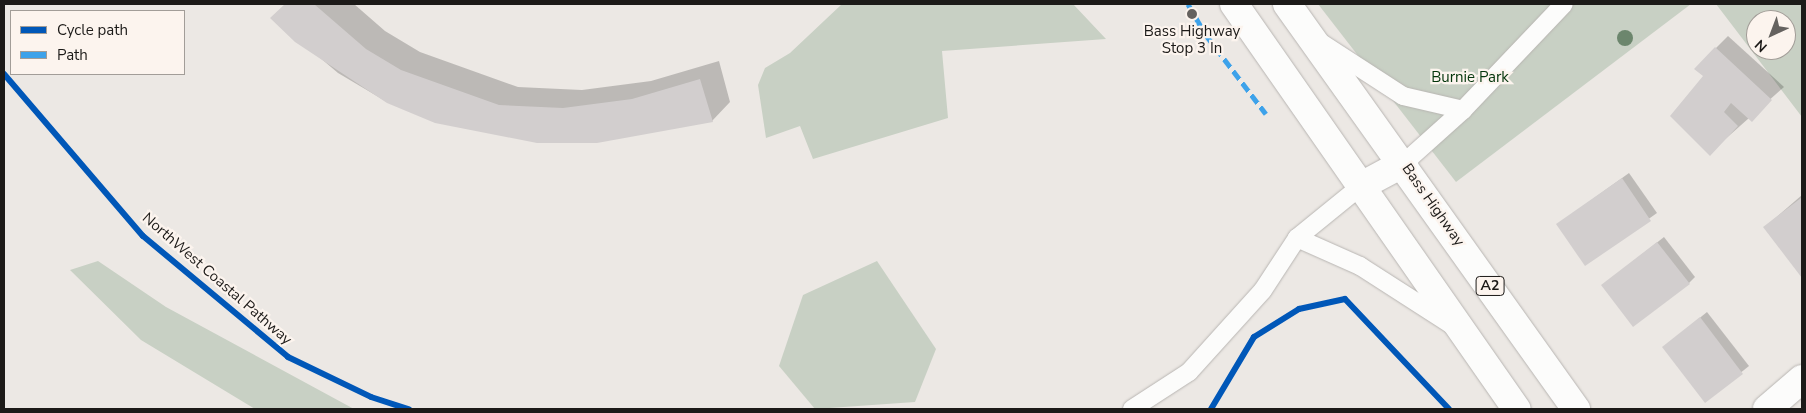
<!DOCTYPE html>
<html>
<head>
<meta charset="utf-8">
<style>
	body { margin:0 }
	#map { position:relative; width:1806px; height:413px; overflow:hidden; background:#ece8e4; font-family:"Nunito Sans",sans-serif }
	div>[style] { position:absolute }
	.green>* { inset:0; background:#c8d0c4 }
	.shadow>* { inset:0; background:#0003 }
	.building>* { inset:0; background:#d2cece }
	.roads { filter:drop-shadow(0 0 1px #b8b5b2) drop-shadow(0 0 1px #b8b5b2) }
	.lane>* { height:18px; margin:-9px; padding:0 9px; transform-origin:9px; border-radius:9px; background:#fcfcfb }
	.street>* { height:28px; margin:-14px; padding:0 14px; transform-origin:14px; border-radius:14px; background:#fcfcfb }
	.highway>* { height:28px; margin:-14px; padding:0 14px; transform-origin:14px; border-radius:14px; background:#fcfcfb }
	.quiet>* { height:5px; margin-top:-2.5px; transform-origin:0; background:repeating-linear-gradient(90deg,#3da2ea 0 10px,transparent 0 15px) }
	.cycleway>* { height:6px; margin:-3px; padding:0 3px; transform-origin:3px; border-radius:3px; background:#0057b8 }
	.trees>* { width:16px; height:16px; margin:-8px; border-radius:50%; background:#6c866d }
	.dots>* { width:14px; height:14px; translate:-50% -50%; box-sizing:border-box; border:2px solid #fcf4ee; border-radius:50% }
	span { translate:-50% -50%; white-space:nowrap; text-align:center; line-height:1.15; -webkit-text-stroke:4.5px #fcf4ee; paint-order:stroke }
	.shield-label span { padding:1px 4px; background:#fcf4ee; border:1px solid; border-radius:4px; -webkit-text-stroke-width:0 }
	.shield-label { font-size:14px; color:#1c1a18; font-weight:700 }
	.poi-label { font-size:15px; color:#1c1a18 }
	.park-label { font-size:15px; color:#03350b }
	.street-label { font-size:15px; color:#1c1a18 }
	.frame { position:absolute; inset:0; border:5px solid #1c1a18; pointer-events:none }
	.legend { position:absolute; left:10px; top:10px; width:175px; height:65px; box-sizing:border-box; background:#fcf4ee; border:1px solid #a29d98; margin:0; padding:6px 9px; list-style:none; font-size:15px; color:#1c1a18 }
	.legend li { display:flex; align-items:center; gap:10px; height:25px }
	.legend b { width:25px; border:1px solid #a29d98 }
	.north { position:absolute; left:1746px; top:10px; width:50px; height:50px; box-sizing:border-box; background:#fcf4ee; border:1px solid #a29d98; border-radius:50%; rotate:223deg; font-size:14px; font-weight:700; line-height:20px; text-align:center; color:#1c1a18 }
	.north::after { content:''; display:block; margin:auto; width:18px; height:22px; background:#65625f; clip-path:polygon(50% 0,100% 100%,50% 72%,0 100%) }
</style>
</head>
<body>
<div id="map">
	<div class="green">
		<div style="clip-path:polygon(842px 4px,1073px 4px,1106px 39px,942px 51px,948px 118px,813px 159px,800px 126px,766px 138px,758px 85px,765px 68px,790px 53px)"></div>
		<div style="clip-path:polygon(1318px 4px,1691px 4px,1456px 182px)"></div>
		<div style="clip-path:polygon(evenodd,1716px 4px,1802px 4px,1802px 117px,1716px 4px,1756px 20px,1786px 20px,1786px 50px,1756px 50px,1756px 20px)"></div>
		<div style="clip-path:polygon(98px 261px,166px 307px,354px 409px,255px 409px,141px 340px,70px 270px)"></div>
		<div style="clip-path:polygon(877px 261px,936px 349px,915px 402px,815px 409px,779px 366px,803px 295px)"></div>
	</div>
	<div class="shadow">
		<div style="clip-path:polygon(286px 4px,354px 4px,385px 31px,420px 52px,518px 87px,582px 90px,651px 81px,719px 61px,730px 102px,712px 121px,387px 102px,338px 73px,272px 17px)"></div>
		<div style="clip-path:polygon(1728px 36px,1784px 87px,1722px 142px,1704px 76px,1716px 48px)"></div>
		<div style="clip-path:polygon(1629px 173px,1657px 213px,1585px 264px,1558px 224px)"></div>
		<div style="clip-path:polygon(1802px 195px,1802px 276px,1765px 227px)"></div>
		<div style="clip-path:polygon(1664px 237px,1695px 277px,1689px 283px,1603px 285px)"></div>
		<div style="clip-path:polygon(1707px 312px,1749px 366px,1705px 401px,1664px 347px)"></div>
	</div>
	<div class="building">
		<div style="clip-path:polygon(285px 4px,314px 4px,366px 49px,401px 70px,499px 105px,563px 108px,632px 99px,700px 79px,713px 122px,597px 143px,537px 143px,435px 123px,387px 103px,295px 42px,270px 18px)"></div>
		<div style="clip-path:polygon(1715px 47px,1772px 100px,1752px 122px,1731px 103px,1724px 112px,1738px 126px,1710px 156px,1670px 116px,1703px 76px,1694px 69px)"></div>
		<div style="clip-path:polygon(1622px 178px,1651px 221px,1585px 266px,1556px 224px)"></div>
		<div style="clip-path:polygon(1801px 198px,1802px 200px,1802px 278px,1763px 227px)"></div>
		<div style="clip-path:polygon(1657px 242px,1690px 284px,1633px 327px,1601px 285px)"></div>
		<div style="clip-path:polygon(1700px 317px,1743px 374px,1705px 403px,1662px 347px)"></div>
	</div>
	<div class="roads">
		<div class="lane">
			<div style="left:1323px;top:44px;width:95px;rotate:33deg"></div>
			<div style="left:1403px;top:96px;width:62px;rotate:13.1deg"></div>
			<div style="left:1404px;top:163px;width:79px;rotate:-41.9deg"></div>
			<div style="left:1463px;top:110px;width:146px;rotate:-46.4deg"></div>
			<div style="left:1297px;top:238px;width:69px;rotate:24deg"></div>
			<div style="left:1360px;top:266px;width:109px;rotate:32.7deg"></div>
			<div style="left:1132px;top:409px;width:68px;rotate:-33deg"></div>
			<div style="left:1189px;top:372px;width:110px;rotate:-47.9deg"></div>
			<div style="left:1263px;top:290px;width:62px;rotate:-56.8deg"></div>
			<div style="left:1297px;top:238px;width:82px;rotate:-39.1deg"></div>
		</div>
		<div class="street">
			<div style="left:1767px;top:409px;width:46px;rotate:-40.6deg"></div>
		</div>
		<div class="highway">
			<div style="left:1234px;top:4px;width:494px;rotate:55.1deg"></div>
			<div style="left:1287px;top:4px;width:498px;rotate:54.5deg"></div>
			<div style="left:1361px;top:186px;width:49px;rotate:-28.1deg"></div>
		</div>
	</div>
	<div class="quiet">
		<div style="left:1188px;top:4px;width:36px;rotate:60deg"></div>
		<div style="left:1206px;top:35px;width:99px;rotate:52.8deg"></div>
	</div>
	<div class="cycleway">
		<div style="left:4px;top:74px;width:213px;rotate:49.4deg"></div>
		<div style="left:143px;top:236px;width:189px;rotate:39.8deg"></div>
		<div style="left:288px;top:357px;width:92px;rotate:25.7deg"></div>
		<div style="left:371px;top:397px;width:40px;rotate:18deg"></div>
		<div style="left:1211px;top:409px;width:84px;rotate:-59.2deg"></div>
		<div style="left:1254px;top:337px;width:53px;rotate:-31.9deg"></div>
		<div style="left:1299px;top:309px;width:47px;rotate:-12.3deg"></div>
		<div style="left:1345px;top:299px;width:151px;rotate:46.6deg"></div>
	</div>
	<div class="trees">
		<div style="left:1625px;top:38px"></div>
	</div>
	<div class="dots">
		<div style="left:1192px;top:14px;background:#65625f"></div>
	</div>
	<div class="shield-label">
		<span style="left:1490px;top:286px">A2</span>
	</div>
	<div class="poi-label">
		<span style="left:1192px;top:40px">Bass Highway<br>Stop 3 In</span>
	</div>
	<div class="park-label">
		<span style="left:1470px;top:78px">Burnie Park</span>
	</div>
	<div class="street-label">
		<span style="left:1433px;top:205px;rotate:55deg">Bass Highway</span>
		<span style="left:217px;top:279px;rotate:41deg">NorthWest Coastal Pathway</span>
	</div>
	<div class="frame"></div>
	<ul class="legend">
	<li><b style="height:6px;background:#0057b8"></b>Cycle path</li>
	<li><b style="height:6px;background:#3da2ea"></b>Path</li>
	</ul>
	<div class="north">N</div>
</div>
</body>
</html>
